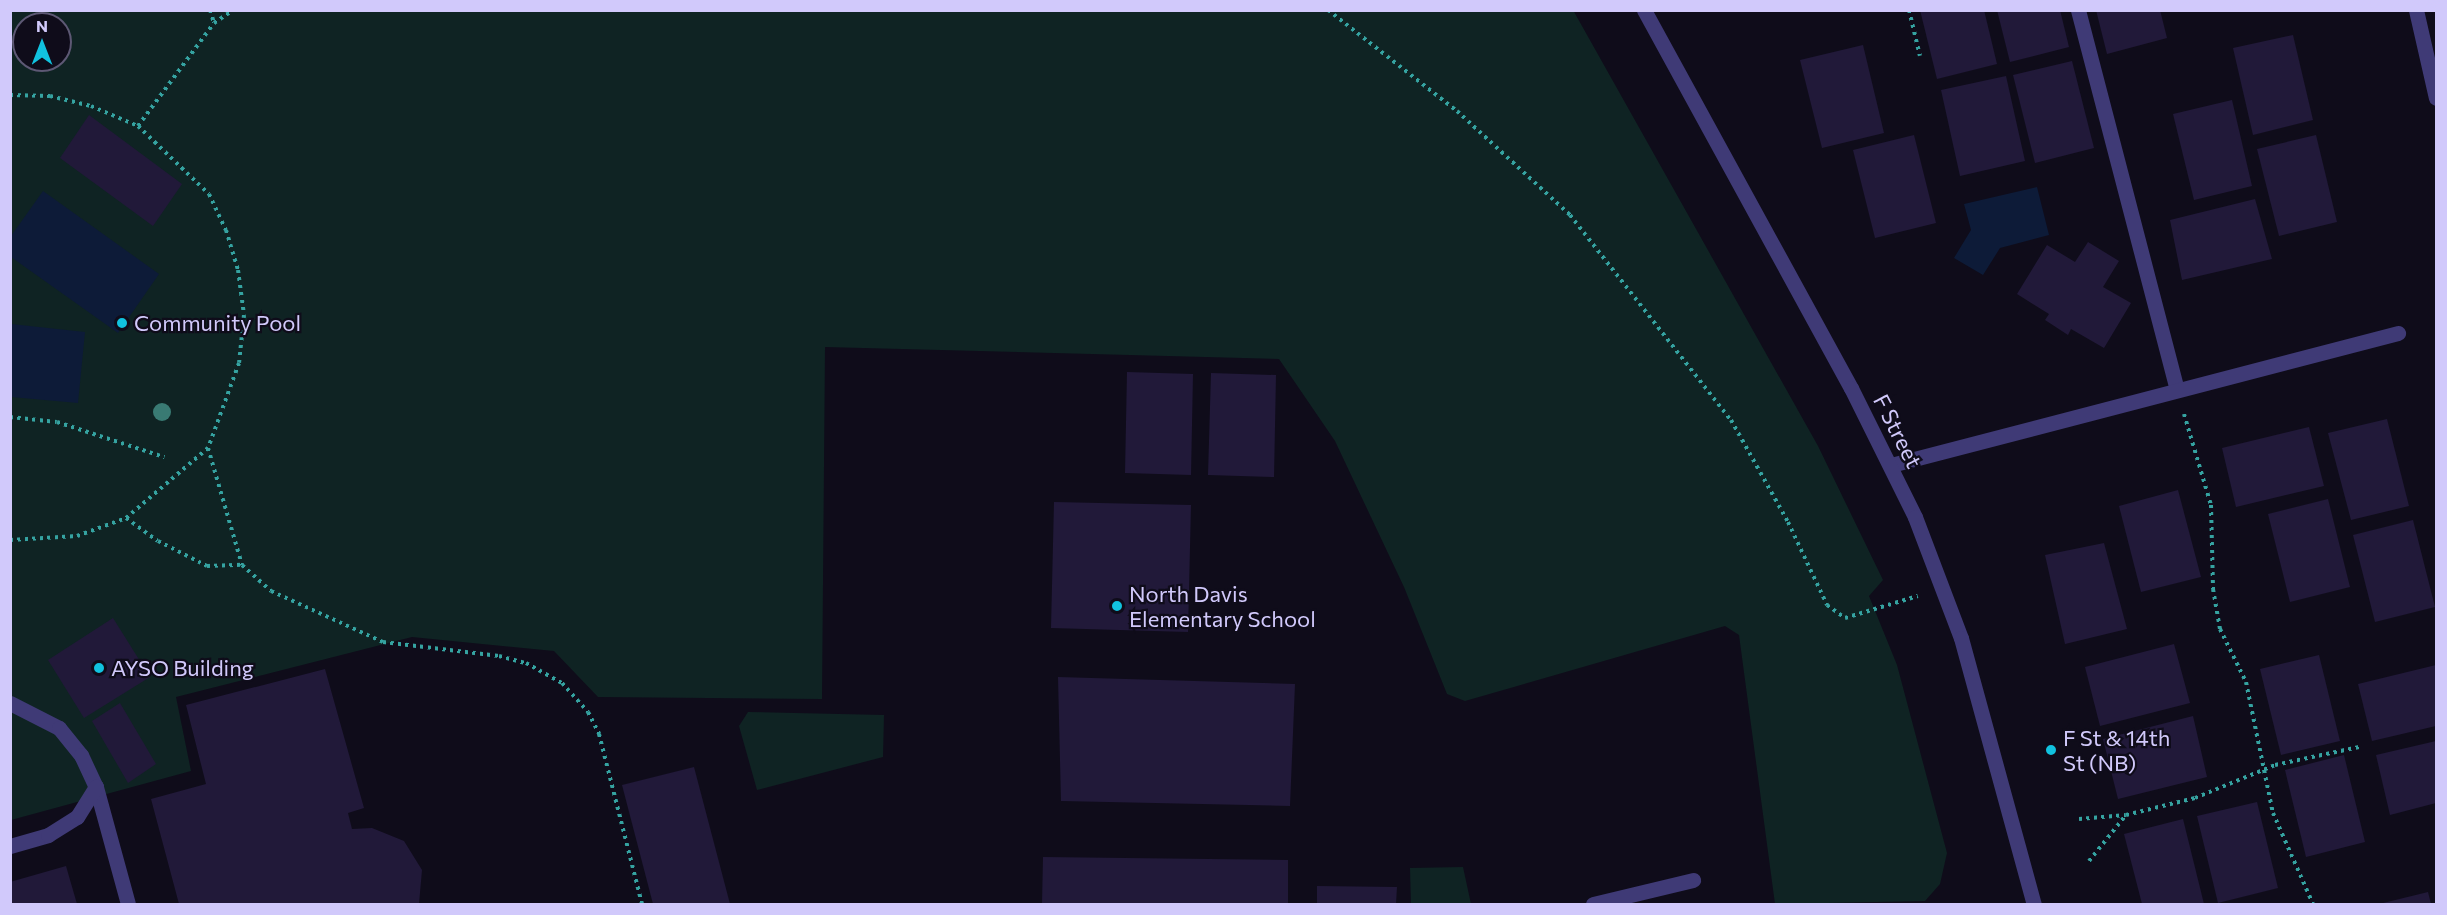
<!DOCTYPE html>
<html>
<head>
<meta charset="utf-8">
<style>
	body { margin:0 }
	#map { position:relative; width:2447px; height:915px; overflow:hidden; background:#0f0c1a; font-family:Commissioner,sans-serif }
	div>[style] { position:absolute }
	.green>* { inset:0; background:#0f2323 }
	.water>* { inset:0; background:#0d1b38 }
	.building>* { inset:0; background:#211939 }
	.path>* { height:4px; margin-top:-2px; transform-origin:0; background:repeating-linear-gradient(90deg,#35a3a1 0 3px,transparent 0 7.5px) }
	.service>* { height:15px; margin:-7.5px; padding:0 7.5px; transform-origin:7.5px; border-radius:7.5px; background:#3f3a76 }
	.minor>* { height:15px; margin:-7.5px; padding:0 7.5px; transform-origin:7.5px; border-radius:7.5px; background:#3f3a76 }
	.tertiary>* { height:15px; margin:-7.5px; padding:0 7.5px; transform-origin:7.5px; border-radius:7.5px; background:#3f3a76 }
	.trees>* { width:18px; height:18px; margin:-9px; border-radius:50%; background:#397a73 }
	.dots>* { width:16px; height:16px; translate:-50% -50%; box-sizing:border-box; border:3px solid #0f0c1a; border-radius:50% }
	span { translate:-50% -50%; white-space:nowrap; text-align:center; line-height:1.15; -webkit-text-stroke:4.5px #0f0c1a; paint-order:stroke }
	.poi-label { font-size:22px; color:#d1c9fb }
	.left { translate:0 -50%; text-align:left }
	.street-label { font-size:22px; color:#d1c9fb }
	.frame { position:absolute; inset:0; border:12px solid #d1c9fb; pointer-events:none }
	.north { position:absolute; left:12px; top:12px; width:60px; height:60px; box-sizing:border-box; background:#0f0c1a; border:2px solid #5d5874; border-radius:50%; rotate:0deg; font-size:16px; font-weight:700; line-height:24px; text-align:center; color:#d1c9fb }
	.north::after { content:''; display:block; margin:auto; width:21px; height:27px; background:#11c2df; clip-path:polygon(50% 0,100% 100%,50% 72%,0 100%) }
</style>
</head>
<body>
<div id="map">
	<div class="green">
		<div style="clip-path:polygon(evenodd,1573px 10px,1818px 446px,1883px 580px,1869px 596px,1897px 665px,1947px 853px,1940px 884px,1925px 901px,1775px 904px,1739px 635px,1725px 626px,1465px 701px,1447px 694px,1404px 587px,1335px 441px,1279px 359px,825px 347px,822px 699px,598px 697px,554px 651px,412px 637px,176px 697px,191px 771px,11px 820px,11px 11px,1573px 10px,24px 24px,60px 24px,60px 60px,24px 60px,24px 24px)"></div>
		<div style="clip-path:polygon(748px 712px,884px 715px,883px 757px,757px 790px,739px 726px)"></div>
		<div style="clip-path:polygon(1463px 867px,1471px 904px,1411px 904px,1410px 868px)"></div>
	</div>
	<div class="water">
		<div style="clip-path:polygon(2037px 187px,2049px 235px,2000px 248px,1983px 275px,1954px 258px,1971px 230px,1964px 204px)"></div>
		<div style="clip-path:polygon(43px 191px,159px 274px,118px 333px,11px 257px,11px 236px)"></div>
		<div style="clip-path:polygon(11px 324px,85px 332px,78px 403px,11px 397px)"></div>
	</div>
	<div class="building">
		<div style="clip-path:polygon(1920px 10px,1984px 10px,1997px 64px,1937px 79px)"></div>
		<div style="clip-path:polygon(1997px 10px,2060px 10px,2069px 47px,2010px 62px)"></div>
		<div style="clip-path:polygon(2096px 10px,2160px 10px,2167px 38px,2107px 54px)"></div>
		<div style="clip-path:polygon(2293px 35px,2313px 120px,2253px 135px,2233px 48px)"></div>
		<div style="clip-path:polygon(1863px 45px,1884px 133px,1822px 148px,1800px 60px)"></div>
		<div style="clip-path:polygon(2072px 61px,2094px 148px,2035px 163px,2013px 75px)"></div>
		<div style="clip-path:polygon(2006px 76px,2025px 161px,1960px 176px,1941px 90px)"></div>
		<div style="clip-path:polygon(2232px 100px,2252px 186px,2194px 200px,2173px 114px)"></div>
		<div style="clip-path:polygon(89px 115px,182px 184px,153px 226px,60px 158px)"></div>
		<div style="clip-path:polygon(1914px 135px,1936px 223px,1875px 238px,1853px 150px)"></div>
		<div style="clip-path:polygon(2316px 135px,2337px 222px,2279px 236px,2257px 149px)"></div>
		<div style="clip-path:polygon(2255px 199px,2272px 259px,2182px 280px,2170px 220px)"></div>
		<div style="clip-path:polygon(2088px 242px,2119px 261px,2103px 287px,2131px 303px,2104px 348px,2071px 329px,2068px 335px,2045px 320px,2049px 314px,2017px 294px,2047px 245px,2075px 262px)"></div>
		<div style="clip-path:polygon(1127px 372px,1193px 374px,1191px 475px,1125px 473px)"></div>
		<div style="clip-path:polygon(1211px 373px,1276px 375px,1274px 477px,1208px 475px)"></div>
		<div style="clip-path:polygon(2387px 419px,2409px 506px,2351px 520px,2328px 433px)"></div>
		<div style="clip-path:polygon(2309px 427px,2324px 486px,2236px 507px,2222px 448px)"></div>
		<div style="clip-path:polygon(2178px 490px,2201px 577px,2141px 592px,2119px 506px)"></div>
		<div style="clip-path:polygon(2328px 499px,2350px 587px,2290px 602px,2268px 514px)"></div>
		<div style="clip-path:polygon(1054px 502px,1191px 505px,1188px 632px,1051px 628px)"></div>
		<div style="clip-path:polygon(2413px 520px,2435px 607px,2375px 622px,2353px 535px)"></div>
		<div style="clip-path:polygon(2104px 543px,2127px 629px,2065px 644px,2045px 555px)"></div>
		<div style="clip-path:polygon(113px 618px,150px 677px,84px 718px,48px 660px)"></div>
		<div style="clip-path:polygon(2174px 644px,2190px 703px,2100px 726px,2085px 667px)"></div>
		<div style="clip-path:polygon(2319px 655px,2340px 741px,2281px 755px,2260px 669px)"></div>
		<div style="clip-path:polygon(2436px 665px,2436px 726px,2372px 741px,2358px 684px)"></div>
		<div style="clip-path:polygon(325px 669px,364px 808px,348px 813px,352px 829px,372px 828px,404px 841px,422px 870px,419px 904px,179px 904px,151px 799px,206px 784px,186px 705px)"></div>
		<div style="clip-path:polygon(1058px 677px,1295px 684px,1290px 806px,1061px 801px)"></div>
		<div style="clip-path:polygon(120px 703px,156px 764px,128px 783px,92px 721px)"></div>
		<div style="clip-path:polygon(2193px 716px,2207px 777px,2118px 799px,2103px 739px)"></div>
		<div style="clip-path:polygon(2436px 741px,2436px 803px,2390px 815px,2376px 755px)"></div>
		<div style="clip-path:polygon(2344px 755px,2365px 842px,2306px 857px,2285px 770px)"></div>
		<div style="clip-path:polygon(694px 767px,730px 904px,653px 904px,622px 785px)"></div>
		<div style="clip-path:polygon(2257px 802px,2278px 888px,2218px 903px,2197px 816px)"></div>
		<div style="clip-path:polygon(2183px 819px,2204px 904px,2142px 904px,2124px 834px)"></div>
		<div style="clip-path:polygon(1043px 857px,1288px 860px,1288px 904px,1042px 904px)"></div>
		<div style="clip-path:polygon(66px 866px,77px 904px,10px 904px,10px 882px)"></div>
		<div style="clip-path:polygon(1317px 886px,1397px 887px,1396px 904px,1317px 904px)"></div>
		<div style="clip-path:polygon(2428px 892px,2431px 904px,2379px 904px)"></div>
	</div>
	<div class="path">
		<div style="left:210px;top:10px;width:14px;rotate:73deg"></div>
		<div style="left:1328px;top:10px;width:164px;rotate:38.1deg"></div>
		<div style="left:1457px;top:111px;width:154px;rotate:42.6deg"></div>
		<div style="left:1570px;top:215px;width:261px;rotate:51.9deg"></div>
		<div style="left:1731px;top:420px;width:117px;rotate:60.8deg"></div>
		<div style="left:1788px;top:522px;width:92px;rotate:64.8deg"></div>
		<div style="left:1827px;top:605px;width:22px;rotate:36deg"></div>
		<div style="left:1845px;top:618px;width:76px;rotate:-16.8deg"></div>
		<div style="left:1909px;top:10px;width:47px;rotate:76.6deg"></div>
		<div style="left:10px;top:95px;width:40px;rotate:1.4deg"></div>
		<div style="left:50px;top:96px;width:42px;rotate:13.7deg"></div>
		<div style="left:91px;top:106px;width:51px;rotate:23.1deg"></div>
		<div style="left:138px;top:126px;width:128px;rotate:-53.6deg"></div>
		<div style="left:214px;top:23px;width:23px;rotate:-34deg"></div>
		<div style="left:138px;top:126px;width:98px;rotate:43.8deg"></div>
		<div style="left:209px;top:194px;width:40px;rotate:65deg"></div>
		<div style="left:226px;top:230px;width:42px;rotate:73.3deg"></div>
		<div style="left:238px;top:270px;width:45px;rotate:82.4deg"></div>
		<div style="left:244px;top:315px;width:48px;rotate:95.9deg"></div>
		<div style="left:239px;top:363px;width:90px;rotate:110deg"></div>
		<div style="left:2184px;top:414px;width:95px;rotate:73.5deg"></div>
		<div style="left:2211px;top:505px;width:84px;rotate:88.6deg"></div>
		<div style="left:2213px;top:589px;width:41px;rotate:80.1deg"></div>
		<div style="left:2220px;top:629px;width:59px;rotate:63.9deg"></div>
		<div style="left:2246px;top:682px;width:134px;rotate:78.4deg"></div>
		<div style="left:2273px;top:813px;width:99px;rotate:66.3deg"></div>
		<div style="left:10px;top:417px;width:47px;rotate:6.1deg"></div>
		<div style="left:57px;top:422px;width:113px;rotate:18.1deg"></div>
		<div style="left:126px;top:518px;width:39px;rotate:36deg"></div>
		<div style="left:158px;top:541px;width:55px;rotate:27deg"></div>
		<div style="left:207px;top:566px;width:35px;rotate:-2deg"></div>
		<div style="left:10px;top:540px;width:67px;rotate:-3.4deg"></div>
		<div style="left:77px;top:536px;width:52px;rotate:-20.2deg"></div>
		<div style="left:126px;top:518px;width:108px;rotate:-40.5deg"></div>
		<div style="left:208px;top:448px;width:122px;rotate:73.8deg"></div>
		<div style="left:242px;top:565px;width:39px;rotate:42deg"></div>
		<div style="left:271px;top:591px;width:123px;rotate:24.5deg"></div>
		<div style="left:383px;top:642px;width:117px;rotate:6.9deg"></div>
		<div style="left:499px;top:656px;width:28px;rotate:15deg"></div>
		<div style="left:526px;top:663px;width:41px;rotate:29.1deg"></div>
		<div style="left:562px;top:683px;width:39px;rotate:48deg"></div>
		<div style="left:588px;top:712px;width:25px;rotate:63deg"></div>
		<div style="left:599px;top:734px;width:175px;rotate:75.8deg"></div>
		<div style="left:2079px;top:819px;width:47px;rotate:-4.9deg"></div>
		<div style="left:2126px;top:815px;width:71px;rotate:-13.8deg"></div>
		<div style="left:2195px;top:798px;width:87px;rotate:-22.4deg"></div>
		<div style="left:2275px;top:765px;width:86px;rotate:-12.1deg"></div>
		<div style="left:2089px;top:861px;width:59px;rotate:-51.2deg"></div>
	</div>
	<div class="service">
		<div style="left:2078px;top:10px;width:390px;rotate:75.4deg"></div>
		<div style="left:1891px;top:465px;width:524px;rotate:-14.59deg"></div>
		<div style="left:10px;top:703px;width:55px;rotate:27deg"></div>
		<div style="left:59px;top:728px;width:35px;rotate:51deg"></div>
		<div style="left:81px;top:755px;width:35px;rotate:65deg"></div>
		<div style="left:96px;top:787px;width:121px;rotate:74.7deg"></div>
		<div style="left:10px;top:846px;width:40px;rotate:-16deg"></div>
		<div style="left:48px;top:835px;width:34px;rotate:-32deg"></div>
		<div style="left:77px;top:817px;width:36px;rotate:-58deg"></div>
		<div style="left:1593px;top:904px;width:103px;rotate:-13.5deg"></div>
	</div>
	<div class="minor">
		<div style="left:2416px;top:10px;width:90px;rotate:77.2deg"></div>
	</div>
	<div class="tertiary">
		<div style="left:1644px;top:10px;width:431px;rotate:61.3deg"></div>
		<div style="left:1851px;top:388px;width:144px;rotate:63.6deg"></div>
		<div style="left:1915px;top:517px;width:129px;rotate:69.2deg"></div>
		<div style="left:1961px;top:638px;width:276px;rotate:74.7deg"></div>
	</div>
	<div class="trees">
		<div style="left:162px;top:412px"></div>
	</div>
	<div class="dots">
		<div style="left:122px;top:323px;background:#11c2df"></div>
		<div style="left:1117px;top:606px;background:#11c2df"></div>
		<div style="left:99px;top:668px;background:#11c2df"></div>
		<div style="left:2051px;top:750px;background:#11c2df"></div>
	</div>
	<div class="poi-label">
		<span class="left" style="left:134px;top:323px">Community Pool</span>
		<span class="left" style="left:1129px;top:606px">North Davis<br>Elementary School</span>
		<span class="left" style="left:111px;top:668px">AYSO Building</span>
		<span class="left" style="left:2063px;top:750px">F St &amp; 14th<br>St (NB)</span>
	</div>
	<div class="street-label">
		<span style="left:1898px;top:431px;rotate:63deg">F Street</span>
	</div>
	<div class="frame"></div>
	<div class="north">N</div>
</div>
</body>
</html>
